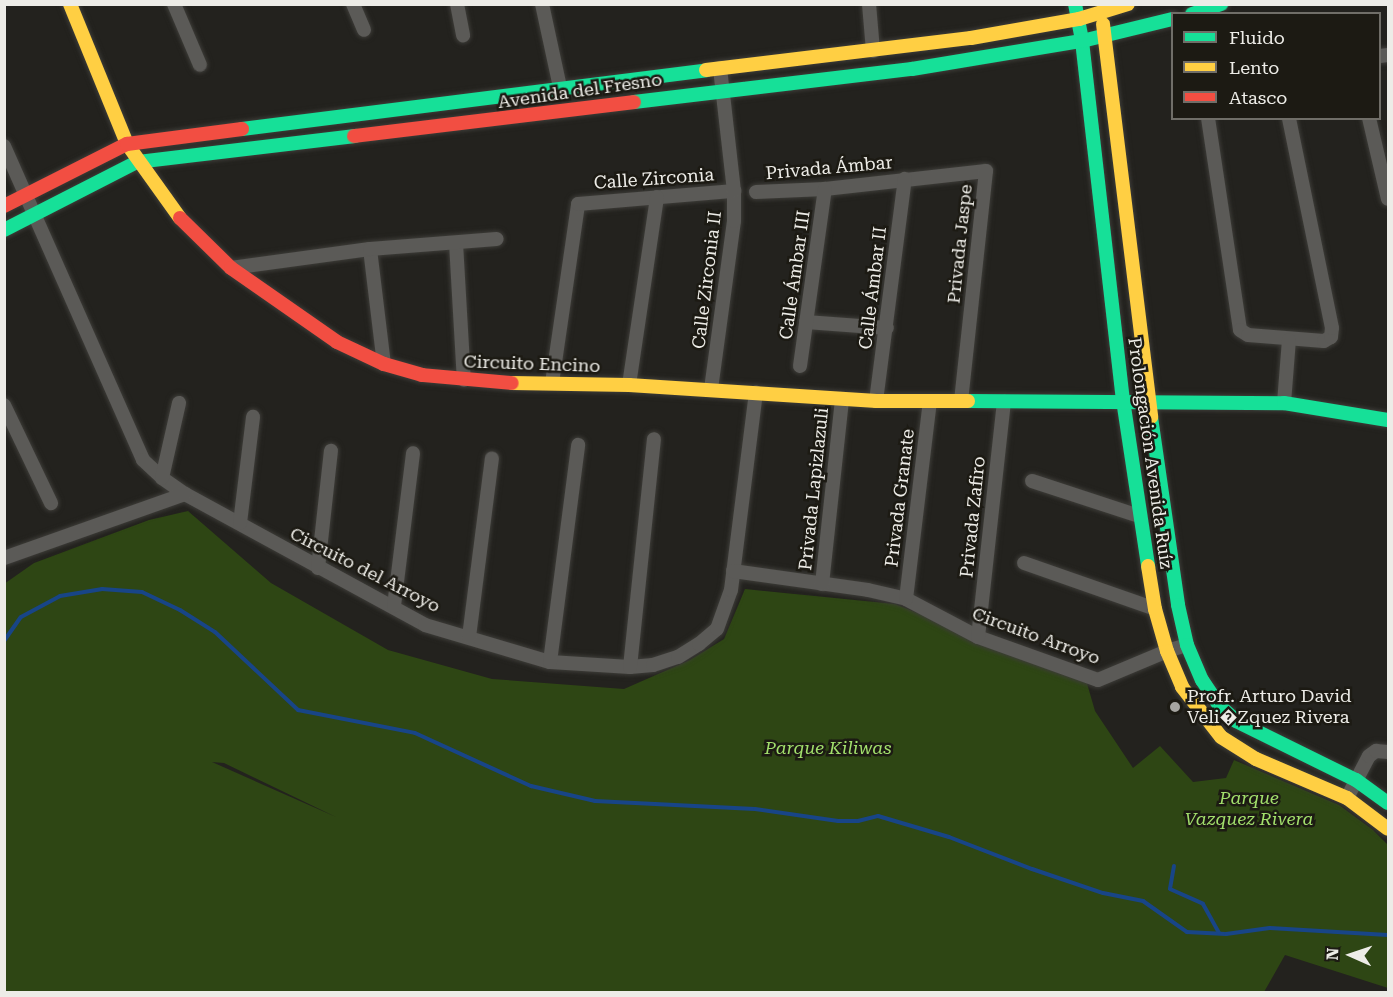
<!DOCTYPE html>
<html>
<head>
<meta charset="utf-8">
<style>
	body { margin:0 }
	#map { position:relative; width:1393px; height:997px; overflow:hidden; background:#23221e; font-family:"Roboto Serif",serif }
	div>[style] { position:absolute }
	.green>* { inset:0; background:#2e4614 }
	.stream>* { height:4px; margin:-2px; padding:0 2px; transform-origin:2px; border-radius:2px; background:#184587 }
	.roads { filter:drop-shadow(0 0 2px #3d3c38) drop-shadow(0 0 2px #3d3c38) }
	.street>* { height:14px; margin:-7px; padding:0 7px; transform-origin:7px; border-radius:7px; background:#5b5a57 }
	.fast>* { height:14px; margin:-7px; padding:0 7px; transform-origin:7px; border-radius:7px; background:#16e098 }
	.slow>* { height:14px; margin:-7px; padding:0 7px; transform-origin:7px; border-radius:7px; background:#ffcf43 }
	.jam>* { height:14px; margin:-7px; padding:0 7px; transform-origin:7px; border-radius:7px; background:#f24e42 }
	.dots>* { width:16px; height:16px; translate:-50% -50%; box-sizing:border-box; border:3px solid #1c1a13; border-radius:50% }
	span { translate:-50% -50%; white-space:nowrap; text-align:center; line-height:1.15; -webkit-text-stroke:5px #1c1a13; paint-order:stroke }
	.street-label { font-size:18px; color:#edece7 }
	.poi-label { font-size:18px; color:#edece7 }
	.left { translate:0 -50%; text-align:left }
	.park-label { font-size:18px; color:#a2df6c; font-style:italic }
	.frame { position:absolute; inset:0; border:6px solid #edece7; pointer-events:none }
	.legend { position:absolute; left:1171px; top:12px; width:210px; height:108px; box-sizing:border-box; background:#1c1a13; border:2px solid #706e68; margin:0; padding:8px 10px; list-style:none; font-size:18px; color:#edece7 }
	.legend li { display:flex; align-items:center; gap:12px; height:30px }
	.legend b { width:30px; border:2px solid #706e68 }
	.north { position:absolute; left:1321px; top:925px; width:60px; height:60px; -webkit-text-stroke:4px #1c1a13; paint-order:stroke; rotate:273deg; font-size:16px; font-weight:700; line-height:24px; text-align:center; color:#edece7 }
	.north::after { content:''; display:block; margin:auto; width:21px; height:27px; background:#edece7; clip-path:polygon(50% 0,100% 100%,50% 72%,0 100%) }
</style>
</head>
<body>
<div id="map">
	<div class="green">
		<div style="clip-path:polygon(evenodd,188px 511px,271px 583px,388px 650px,492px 679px,624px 689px,690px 660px,724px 639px,745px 589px,895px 604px,1086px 680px,1095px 711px,1133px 768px,1160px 746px,1193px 782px,1226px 778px,1234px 760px,1339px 805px,1373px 830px,1388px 845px,1388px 988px,1285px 955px,1264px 992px,5px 992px,4px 584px,34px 563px,149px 520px,188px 511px,212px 762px,224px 763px,336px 817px,212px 762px)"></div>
	</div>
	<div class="stream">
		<div style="left:4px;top:641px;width:29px;rotate:-55deg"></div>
		<div style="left:21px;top:617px;width:44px;rotate:-28.3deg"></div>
		<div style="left:60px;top:596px;width:43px;rotate:-9.5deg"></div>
		<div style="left:102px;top:589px;width:40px;rotate:4.3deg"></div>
		<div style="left:142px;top:592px;width:42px;rotate:25.3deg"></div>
		<div style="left:180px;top:610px;width:41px;rotate:32.2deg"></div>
		<div style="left:215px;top:632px;width:114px;rotate:43.2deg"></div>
		<div style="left:298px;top:710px;width:119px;rotate:11.1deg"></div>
		<div style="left:415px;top:733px;width:128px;rotate:24.6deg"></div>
		<div style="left:531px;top:786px;width:66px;rotate:13.2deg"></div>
		<div style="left:595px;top:801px;width:160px;rotate:2.9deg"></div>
		<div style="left:755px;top:809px;width:84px;rotate:8.2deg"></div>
		<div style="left:838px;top:821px;width:20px"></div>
		<div style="left:858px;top:821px;width:21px;rotate:-14deg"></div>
		<div style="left:878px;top:816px;width:74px;rotate:16.5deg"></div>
		<div style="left:949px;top:837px;width:89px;rotate:21.1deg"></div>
		<div style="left:1032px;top:869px;width:75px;rotate:18.7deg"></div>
		<div style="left:1103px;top:893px;width:41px;rotate:11.3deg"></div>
		<div style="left:1143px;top:901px;width:54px;rotate:35.2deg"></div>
		<div style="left:1187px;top:932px;width:39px;rotate:3deg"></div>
		<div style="left:1226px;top:934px;width:44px;rotate:-7.8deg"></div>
		<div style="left:1270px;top:928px;width:118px;rotate:3.4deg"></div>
		<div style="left:1174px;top:866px;width:23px;rotate:100deg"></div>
		<div style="left:1170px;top:889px;width:36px;rotate:24deg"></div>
		<div style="left:1203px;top:904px;width:33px;rotate:61deg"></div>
	</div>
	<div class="roads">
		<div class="street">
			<div style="left:174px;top:4px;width:66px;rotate:66.9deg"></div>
			<div style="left:353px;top:4px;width:28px;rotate:67deg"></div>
			<div style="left:457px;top:4px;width:32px;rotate:79deg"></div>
			<div style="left:542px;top:4px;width:85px;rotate:77.8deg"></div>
			<div style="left:869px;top:4px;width:47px;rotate:85.1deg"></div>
			<div style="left:1380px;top:56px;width:8px;rotate:-7deg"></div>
			<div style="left:1208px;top:118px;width:214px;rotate:81.4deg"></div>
			<div style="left:1240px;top:330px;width:9px;rotate:32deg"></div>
			<div style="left:1248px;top:335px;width:76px;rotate:4.5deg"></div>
			<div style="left:1324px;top:341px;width:8px;rotate:-30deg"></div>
			<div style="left:1331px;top:337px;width:9px;rotate:-84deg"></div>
			<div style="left:1332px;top:328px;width:214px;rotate:-101.6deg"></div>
			<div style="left:1369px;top:118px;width:83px;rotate:76.8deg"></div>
			<div style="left:4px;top:146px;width:343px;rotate:66.1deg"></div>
			<div style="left:143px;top:460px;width:26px;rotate:43deg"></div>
			<div style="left:162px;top:478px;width:28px;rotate:35deg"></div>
			<div style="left:185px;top:494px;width:273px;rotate:28.6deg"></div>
			<div style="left:425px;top:625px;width:130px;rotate:16.5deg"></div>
			<div style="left:550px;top:662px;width:80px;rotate:3.6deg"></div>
			<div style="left:630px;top:667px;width:23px;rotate:-5deg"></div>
			<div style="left:653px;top:665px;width:26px;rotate:-18deg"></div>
			<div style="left:678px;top:657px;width:25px;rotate:-32deg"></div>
			<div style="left:699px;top:644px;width:23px;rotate:-40deg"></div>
			<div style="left:717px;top:629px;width:41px;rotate:-70.3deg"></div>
			<div style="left:731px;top:590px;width:199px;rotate:-82.8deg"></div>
			<div style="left:756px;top:192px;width:69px;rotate:-2.5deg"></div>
			<div style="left:825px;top:189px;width:162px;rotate:-6.4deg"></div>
			<div style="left:986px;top:171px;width:231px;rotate:96.2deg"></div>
			<div style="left:456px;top:243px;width:137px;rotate:86.7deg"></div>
			<div style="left:370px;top:249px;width:116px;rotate:83.1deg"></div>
			<div style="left:231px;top:268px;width:140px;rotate:-7.8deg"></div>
			<div style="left:370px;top:249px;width:127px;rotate:-4.5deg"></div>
			<div style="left:806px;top:322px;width:81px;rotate:4.2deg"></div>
			<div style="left:800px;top:366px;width:179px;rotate:-82deg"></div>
			<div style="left:552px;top:383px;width:181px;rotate:-81.7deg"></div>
			<div style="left:578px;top:204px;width:157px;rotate:-4.8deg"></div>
			<div style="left:629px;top:385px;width:190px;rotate:-81.5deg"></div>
			<div style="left:711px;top:389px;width:170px;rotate:-82.2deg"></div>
			<div style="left:734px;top:221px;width:30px;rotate:-90deg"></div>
			<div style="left:734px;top:191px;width:124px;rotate:-96.5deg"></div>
			<div style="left:876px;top:401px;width:224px;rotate:-82.6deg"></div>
			<div style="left:1284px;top:403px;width:63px;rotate:-85.5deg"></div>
			<div style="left:4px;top:405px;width:109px;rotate:64.4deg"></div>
			<div style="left:162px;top:478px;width:77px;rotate:-77.2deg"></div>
			<div style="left:1032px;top:481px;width:113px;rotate:18.1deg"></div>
			<div style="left:240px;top:523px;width:107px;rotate:-83deg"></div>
			<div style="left:4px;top:558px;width:192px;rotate:-19.5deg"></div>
			<div style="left:1024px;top:563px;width:139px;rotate:19.3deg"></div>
			<div style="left:318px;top:568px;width:118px;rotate:-83.7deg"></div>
			<div style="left:733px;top:571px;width:136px;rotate:8deg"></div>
			<div style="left:868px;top:590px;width:39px;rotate:13deg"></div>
			<div style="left:906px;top:599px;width:81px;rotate:27.8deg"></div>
			<div style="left:978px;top:637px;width:127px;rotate:19.7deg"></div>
			<div style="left:1098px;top:680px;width:75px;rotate:-22.8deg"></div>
			<div style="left:1167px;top:651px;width:21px;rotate:-17deg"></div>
			<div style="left:822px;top:584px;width:186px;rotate:-83.8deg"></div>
			<div style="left:906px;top:599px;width:198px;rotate:-83.1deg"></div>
			<div style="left:394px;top:606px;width:154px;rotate:-82.9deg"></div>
			<div style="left:469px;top:637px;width:180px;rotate:-82.7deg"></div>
			<div style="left:978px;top:637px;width:237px;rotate:-83.7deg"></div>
			<div style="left:550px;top:662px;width:219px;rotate:-82.6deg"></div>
			<div style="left:630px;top:667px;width:229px;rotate:-84deg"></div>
			<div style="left:1347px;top:798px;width:47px;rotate:-62.4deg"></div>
			<div style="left:1369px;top:756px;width:9px;rotate:-36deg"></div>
			<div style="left:1376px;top:751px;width:12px;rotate:5deg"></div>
		</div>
		<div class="fast">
			<div style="left:1075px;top:4px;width:38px;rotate:79deg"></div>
			<div style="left:1082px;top:41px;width:361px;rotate:83.5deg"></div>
			<div style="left:1123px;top:400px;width:168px;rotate:81.4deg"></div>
			<div style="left:1192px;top:14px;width:31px;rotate:-19deg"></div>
			<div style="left:634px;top:102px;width:280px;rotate:-6.8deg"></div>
			<div style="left:912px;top:69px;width:172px;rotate:-9.4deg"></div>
			<div style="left:1082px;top:41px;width:93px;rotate:-13.7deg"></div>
			<div style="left:242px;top:129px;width:468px;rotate:-7.2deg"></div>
			<div style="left:4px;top:230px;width:149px;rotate:-27.1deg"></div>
			<div style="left:137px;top:162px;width:219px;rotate:-6.8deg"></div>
			<div style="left:968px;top:401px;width:316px;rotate:0.4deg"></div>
			<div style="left:1284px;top:403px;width:105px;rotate:9.3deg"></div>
			<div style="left:1151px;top:417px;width:190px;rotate:81.8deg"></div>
			<div style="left:1178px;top:605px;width:41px;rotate:77.3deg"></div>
			<div style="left:1187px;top:645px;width:38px;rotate:67deg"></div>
			<div style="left:1202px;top:680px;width:30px;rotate:56deg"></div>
			<div style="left:1219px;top:705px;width:23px;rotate:43deg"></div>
			<div style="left:1236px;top:721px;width:134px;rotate:26.2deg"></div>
			<div style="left:1356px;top:780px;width:39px;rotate:36deg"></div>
		</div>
		<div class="slow">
			<div style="left:70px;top:4px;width:151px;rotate:67.8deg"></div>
			<div style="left:127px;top:144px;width:91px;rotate:54.4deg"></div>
			<div style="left:1103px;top:24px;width:396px;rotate:83deg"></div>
			<div style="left:706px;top:70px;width:267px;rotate:-6.9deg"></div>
			<div style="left:971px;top:38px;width:110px;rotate:-10deg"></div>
			<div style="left:1079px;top:19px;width:51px;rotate:-17deg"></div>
			<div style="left:512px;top:383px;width:117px;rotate:1deg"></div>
			<div style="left:629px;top:385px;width:248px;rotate:3.7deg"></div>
			<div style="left:876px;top:401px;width:92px"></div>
			<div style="left:1148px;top:566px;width:44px;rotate:80.8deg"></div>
			<div style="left:1155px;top:609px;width:44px;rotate:74.1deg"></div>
			<div style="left:1167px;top:651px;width:39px;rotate:67deg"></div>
			<div style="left:1182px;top:687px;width:63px;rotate:52deg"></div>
			<div style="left:1221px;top:737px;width:41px;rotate:32.2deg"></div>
			<div style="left:1256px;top:759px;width:99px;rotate:23.2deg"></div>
			<div style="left:1347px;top:798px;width:51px;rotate:37.1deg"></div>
		</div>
		<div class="jam">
			<div style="left:354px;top:136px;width:282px;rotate:-6.9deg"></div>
			<div style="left:4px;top:206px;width:138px;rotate:-26.8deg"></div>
			<div style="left:127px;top:144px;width:116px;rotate:-7.4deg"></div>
			<div style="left:180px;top:218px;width:71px;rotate:44.4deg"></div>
			<div style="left:231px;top:268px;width:129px;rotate:34.9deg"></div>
			<div style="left:337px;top:342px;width:52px;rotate:25.1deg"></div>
			<div style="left:384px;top:364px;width:40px;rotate:16deg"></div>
			<div style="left:422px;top:375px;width:90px;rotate:5.1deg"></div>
		</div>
	</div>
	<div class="dots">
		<div style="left:1175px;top:707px;background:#a6a5a1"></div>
	</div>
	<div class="street-label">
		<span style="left:580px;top:91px;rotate:-8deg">Avenida del Fresno</span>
		<span style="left:829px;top:168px;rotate:-5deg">Privada Ámbar</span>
		<span style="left:654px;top:179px;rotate:-4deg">Calle Zirconia</span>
		<span style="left:960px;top:244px;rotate:-84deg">Privada Jaspe</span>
		<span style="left:795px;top:275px;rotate:-82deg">Calle Ámbar III</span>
		<span style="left:707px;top:280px;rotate:-83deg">Calle Zirconia II</span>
		<span style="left:873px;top:288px;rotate:-83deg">Calle Ámbar II</span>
		<span style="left:532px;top:364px;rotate:2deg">Circuito Encino</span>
		<span style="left:1150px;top:453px;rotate:82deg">Prolongación Avenida Ruíz</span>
		<span style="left:814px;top:489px;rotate:-84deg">Privada Lapizlazuli</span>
		<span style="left:900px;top:498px;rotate:-83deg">Privada Granate</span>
		<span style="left:973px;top:517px;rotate:-84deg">Privada Zafiro</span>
		<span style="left:365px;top:570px;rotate:27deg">Circuito del Arroyo</span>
		<span style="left:1036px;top:636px;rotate:20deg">Circuito Arroyo</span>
	</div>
	<div class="poi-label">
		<span class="left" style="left:1187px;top:707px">Profr. Arturo David<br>Veli�Zquez Rivera</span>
	</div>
	<div class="park-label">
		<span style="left:828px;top:748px">Parque Kiliwas</span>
		<span style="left:1249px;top:809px">Parque<br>Vazquez Rivera</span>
	</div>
	<div class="frame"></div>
	<ul class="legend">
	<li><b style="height:8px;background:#16e098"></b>Fluido</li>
	<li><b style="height:8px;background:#ffcf43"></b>Lento</li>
	<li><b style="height:8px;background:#f24e42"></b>Atasco</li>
	</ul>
	<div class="north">N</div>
</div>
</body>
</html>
